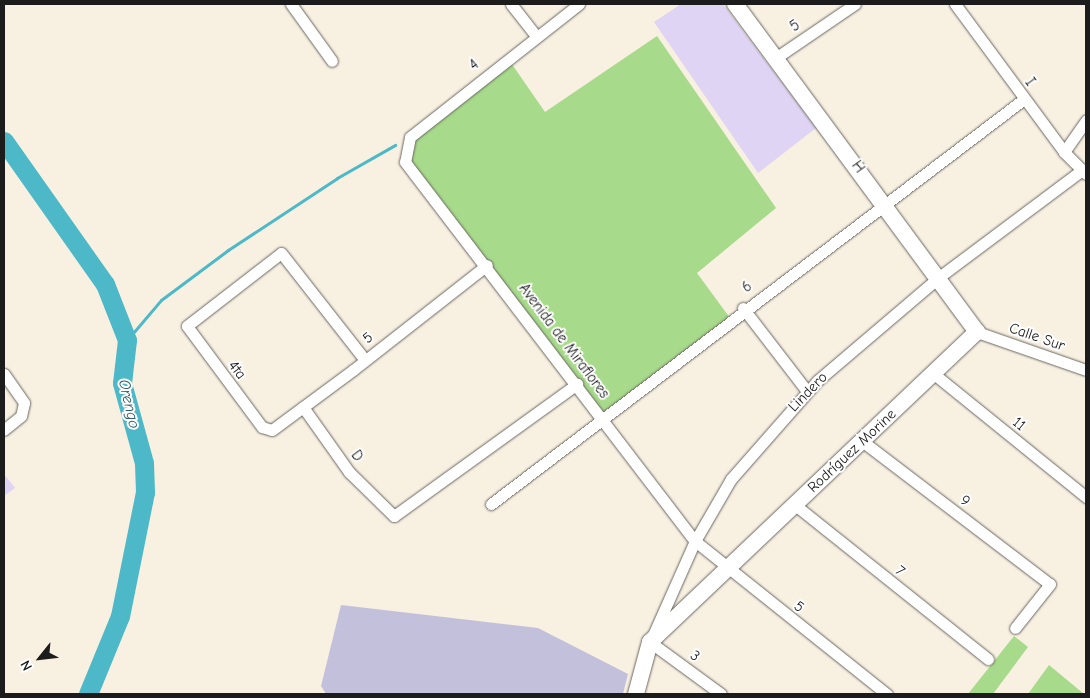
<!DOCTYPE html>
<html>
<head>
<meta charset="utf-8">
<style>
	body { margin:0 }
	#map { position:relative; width:1090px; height:698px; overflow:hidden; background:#f8f0e1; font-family:"Comic Neue",sans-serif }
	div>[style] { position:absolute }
	.built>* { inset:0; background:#dfd4f4 }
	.industrial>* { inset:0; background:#c3c0db }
	.green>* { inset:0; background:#a7da8a }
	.stream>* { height:3px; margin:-1.5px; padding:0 1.5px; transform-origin:1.5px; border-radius:1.5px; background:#4cb8c8 }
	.river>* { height:19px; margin:-9.5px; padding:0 9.5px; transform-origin:9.5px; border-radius:9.5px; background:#4cb8c8 }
	.roads { filter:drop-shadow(0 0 1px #696661) drop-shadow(0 0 1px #696661) }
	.street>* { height:11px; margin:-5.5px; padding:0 5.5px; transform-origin:5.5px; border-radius:5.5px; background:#fff }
	.secondary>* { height:16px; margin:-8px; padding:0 8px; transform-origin:8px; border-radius:8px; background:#fff }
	span { translate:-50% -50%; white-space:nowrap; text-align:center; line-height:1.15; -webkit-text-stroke:4px #fff; paint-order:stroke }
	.street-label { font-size:15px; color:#1c1c1c }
	.water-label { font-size:16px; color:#326269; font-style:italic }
	.frame { position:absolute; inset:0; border:5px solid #1c1c1c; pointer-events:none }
	.north { position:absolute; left:15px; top:633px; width:50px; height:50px; -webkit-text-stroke:4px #fff; paint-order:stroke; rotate:241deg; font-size:14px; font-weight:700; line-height:20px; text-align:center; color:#1c1c1c }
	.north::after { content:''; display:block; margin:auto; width:18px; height:22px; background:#1c1c1c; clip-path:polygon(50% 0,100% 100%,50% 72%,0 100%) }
</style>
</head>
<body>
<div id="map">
	<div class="built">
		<div style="clip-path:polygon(681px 4px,723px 4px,816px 128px,758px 173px,654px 22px)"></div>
		<div style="clip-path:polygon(4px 474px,15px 488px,4px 496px)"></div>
	</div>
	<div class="industrial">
		<div style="clip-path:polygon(341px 605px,538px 628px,628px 674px,623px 694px,326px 694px,321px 686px)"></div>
	</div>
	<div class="green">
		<div style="clip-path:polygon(657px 36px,776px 208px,697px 273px,730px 318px,602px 417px,405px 162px,410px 137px,507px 57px,545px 112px)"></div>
		<div style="clip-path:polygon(1014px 636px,1028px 647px,993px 694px,968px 694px)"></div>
		<div style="clip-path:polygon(1049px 665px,1084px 694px,1028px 694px)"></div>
	</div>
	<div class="stream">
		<div style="left:127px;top:340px;width:52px;rotate:-49.6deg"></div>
		<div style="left:161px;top:300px;width:84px;rotate:-36.7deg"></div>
		<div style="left:228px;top:250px;width:131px;rotate:-33.4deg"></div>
		<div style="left:337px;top:178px;width:67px;rotate:-29.6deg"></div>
	</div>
	<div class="river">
		<div style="left:4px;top:141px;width:175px;rotate:54.8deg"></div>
		<div style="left:105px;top:284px;width:60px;rotate:68.6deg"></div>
		<div style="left:127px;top:340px;width:43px;rotate:96.6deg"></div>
		<div style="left:122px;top:383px;width:83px;rotate:74.6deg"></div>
		<div style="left:144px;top:463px;width:29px;rotate:88deg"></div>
		<div style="left:145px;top:492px;width:126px;rotate:101.4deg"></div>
		<div style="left:120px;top:616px;width:84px;rotate:112.3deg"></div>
	</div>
	<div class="roads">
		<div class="street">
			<div style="left:291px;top:4px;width:70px;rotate:54.3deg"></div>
			<div style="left:511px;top:4px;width:39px;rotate:52deg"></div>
			<div style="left:579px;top:4px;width:215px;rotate:141.8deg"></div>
			<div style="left:410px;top:137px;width:25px;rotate:101deg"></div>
			<div style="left:405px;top:162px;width:477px;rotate:52.6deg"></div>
			<div style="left:695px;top:541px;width:246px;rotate:38.6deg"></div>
			<div style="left:955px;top:4px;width:184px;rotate:53.6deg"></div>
			<div style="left:1064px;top:152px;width:31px;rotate:45deg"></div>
			<div style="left:777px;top:57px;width:94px;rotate:-34.2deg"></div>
			<div style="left:1064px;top:152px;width:39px;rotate:-55deg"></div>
			<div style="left:743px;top:308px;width:105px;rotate:52.4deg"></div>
			<div style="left:977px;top:332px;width:115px;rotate:19.2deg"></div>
			<div style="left:365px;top:360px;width:136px;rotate:-128.1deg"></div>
			<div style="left:281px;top:253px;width:119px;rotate:142.2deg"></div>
			<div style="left:187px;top:326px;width:126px;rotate:53.4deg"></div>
			<div style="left:262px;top:427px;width:10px;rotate:17deg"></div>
			<div style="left:272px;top:430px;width:101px;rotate:-36.5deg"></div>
			<div style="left:353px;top:370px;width:170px;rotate:-38.1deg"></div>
			<div style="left:4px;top:374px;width:35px;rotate:55deg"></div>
			<div style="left:24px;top:403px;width:13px;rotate:103deg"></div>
			<div style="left:21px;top:416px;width:22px;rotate:141deg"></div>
			<div style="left:934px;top:374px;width:196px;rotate:39deg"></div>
			<div style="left:303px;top:407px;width:80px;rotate:54.7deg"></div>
			<div style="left:349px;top:472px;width:63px;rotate:44.4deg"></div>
			<div style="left:394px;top:516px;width:226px;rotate:-35.8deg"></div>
			<div style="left:862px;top:441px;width:236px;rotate:37.3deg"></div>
			<div style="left:1050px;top:584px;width:56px;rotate:128.5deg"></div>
			<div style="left:491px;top:504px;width:669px;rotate:-37.23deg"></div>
			<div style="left:795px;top:505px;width:247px;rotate:38.6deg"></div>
			<div style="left:721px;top:694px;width:88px;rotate:-143.8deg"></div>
			<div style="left:650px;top:642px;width:111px;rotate:-66deg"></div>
			<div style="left:695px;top:541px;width:72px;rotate:-59.9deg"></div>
			<div style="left:731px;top:479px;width:130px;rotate:-48.7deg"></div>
			<div style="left:817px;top:381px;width:160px;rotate:-40.4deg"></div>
			<div style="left:939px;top:277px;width:179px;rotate:-36.8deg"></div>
		</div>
		<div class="secondary">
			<div style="left:636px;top:694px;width:54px;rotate:-74.9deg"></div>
			<div style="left:650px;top:642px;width:451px;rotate:-43.5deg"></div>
			<div style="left:977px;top:332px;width:408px;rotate:-126.4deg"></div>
		</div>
	</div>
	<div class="street-label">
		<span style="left:795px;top:26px;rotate:-34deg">5</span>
		<span style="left:474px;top:65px;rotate:-38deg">4</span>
		<span style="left:1030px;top:82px;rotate:54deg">I</span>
		<span style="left:858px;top:167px;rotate:54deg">H</span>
		<span style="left:747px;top:287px;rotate:-36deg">6</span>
		<span style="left:1037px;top:337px;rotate:19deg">Calle Sur</span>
		<span style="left:368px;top:338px;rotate:-38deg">5</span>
		<span style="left:564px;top:341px;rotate:53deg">Avenida de Miraflores</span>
		<span style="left:237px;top:370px;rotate:52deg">4ta</span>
		<span style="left:808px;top:392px;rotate:-46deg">Lindero</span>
		<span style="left:1019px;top:424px;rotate:39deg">11</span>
		<span style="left:852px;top:451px;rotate:-43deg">Rodríguez Morine</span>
		<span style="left:357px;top:456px;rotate:53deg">D</span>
		<span style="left:965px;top:501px;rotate:37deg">9</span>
		<span style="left:900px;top:571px;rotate:39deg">7</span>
		<span style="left:799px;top:607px;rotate:37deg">5</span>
		<span style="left:695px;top:656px;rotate:37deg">3</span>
	</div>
	<div class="water-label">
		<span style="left:129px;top:404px;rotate:77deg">Orengo</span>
	</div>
	<div class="frame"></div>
	<div class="north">N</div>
</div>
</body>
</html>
